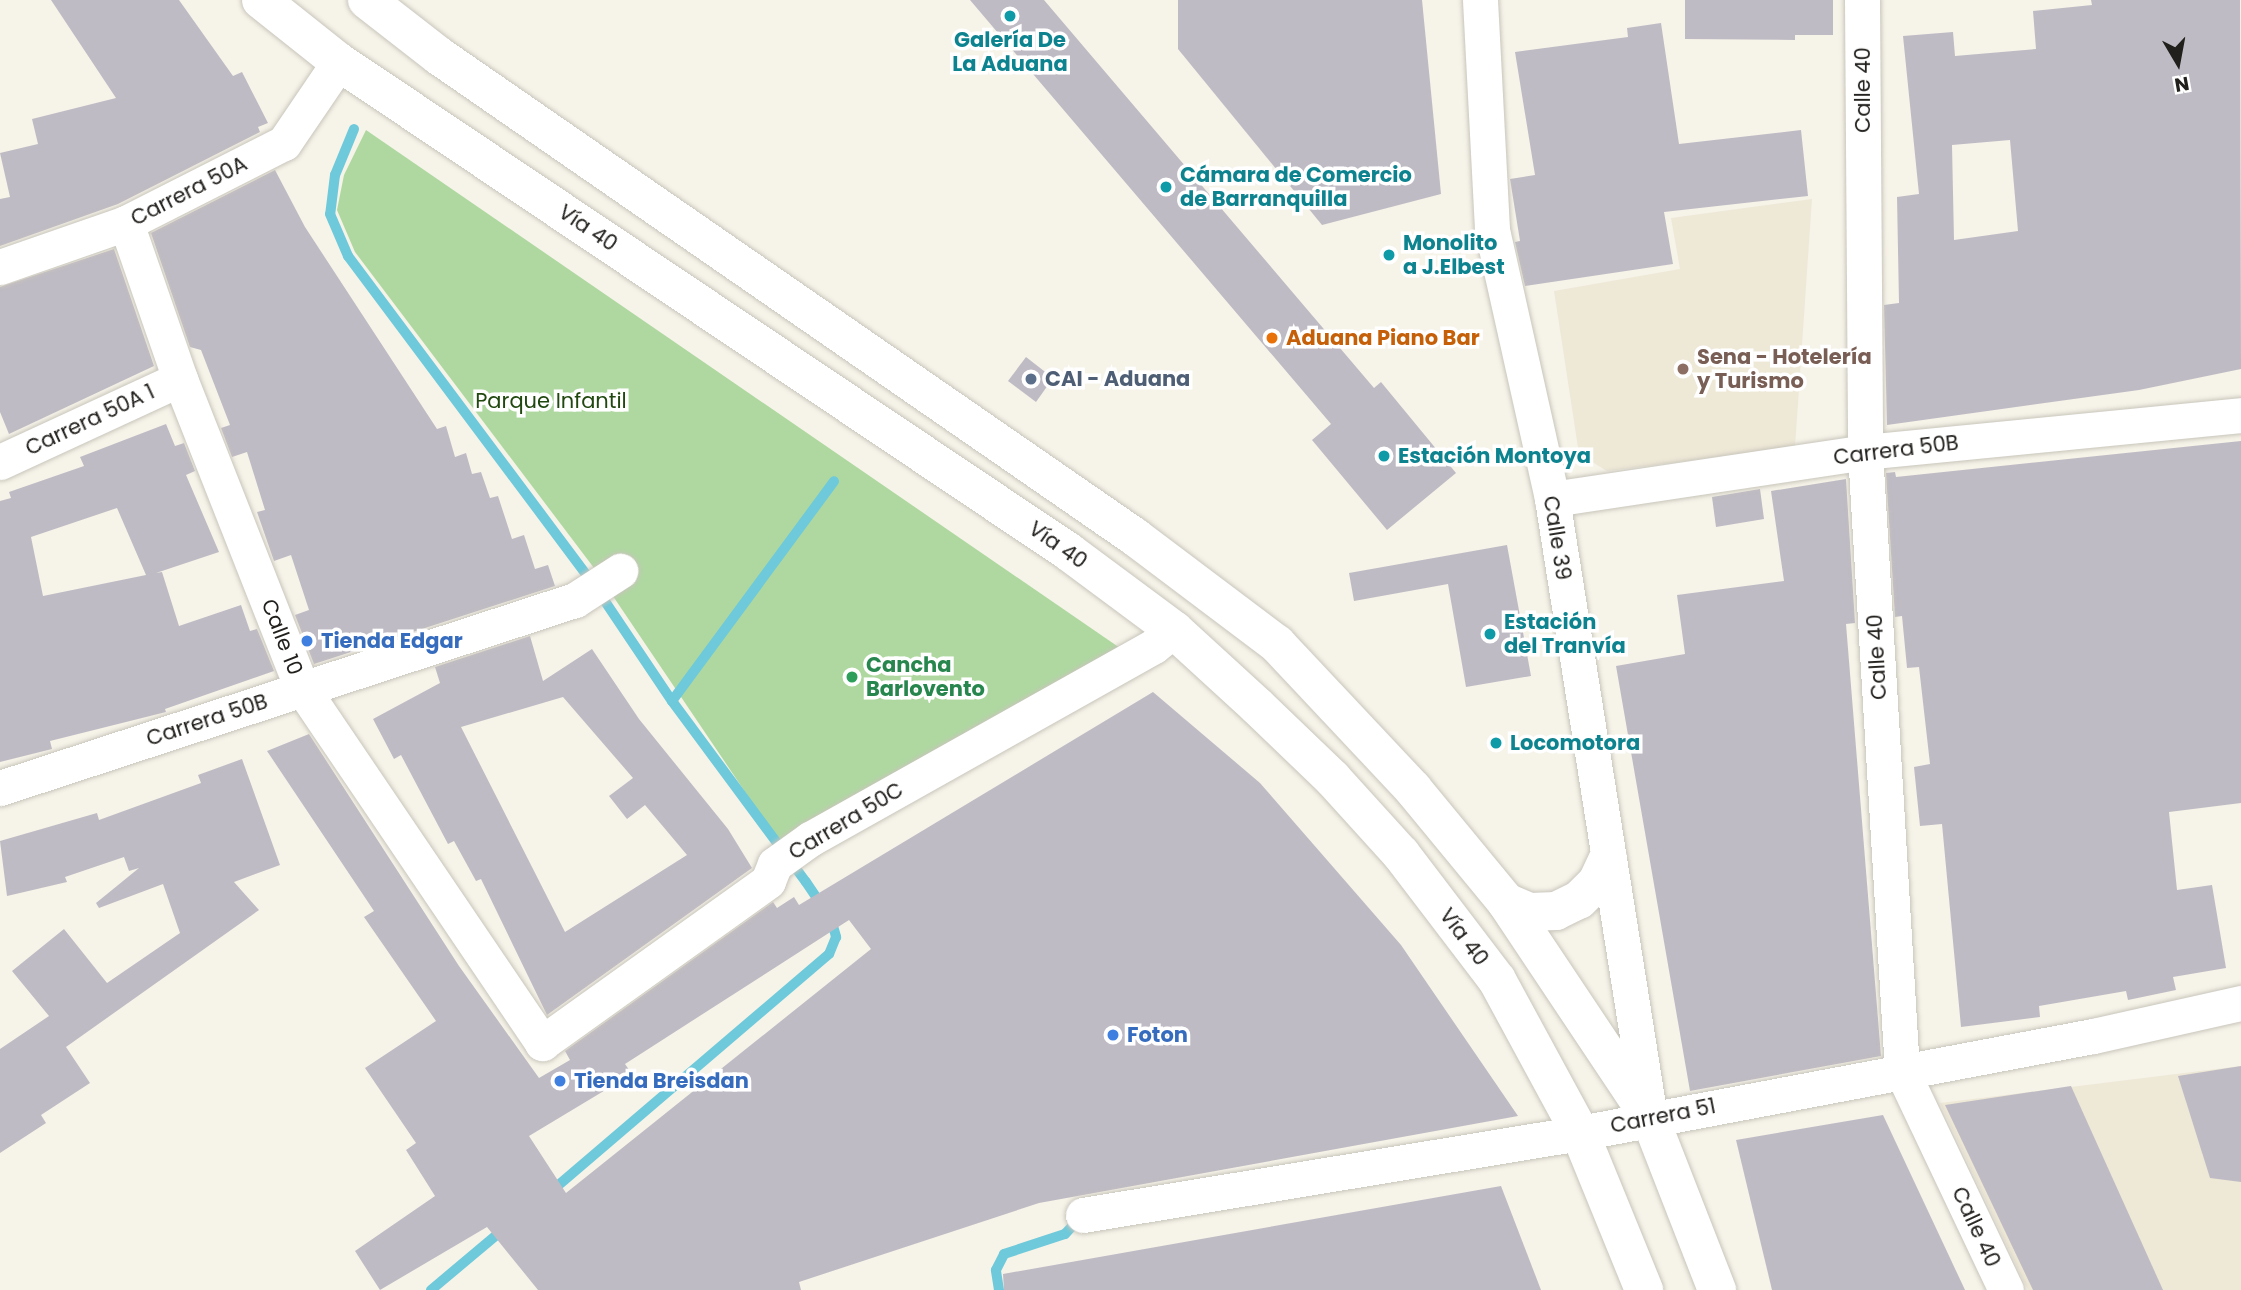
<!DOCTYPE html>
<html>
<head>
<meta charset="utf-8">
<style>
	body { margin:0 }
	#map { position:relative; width:2241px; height:1290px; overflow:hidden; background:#f6f3e9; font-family:Poppins,sans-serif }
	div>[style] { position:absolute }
	.built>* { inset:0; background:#eee8d7 }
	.green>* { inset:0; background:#afd8a1 }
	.stream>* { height:10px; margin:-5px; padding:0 5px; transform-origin:5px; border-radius:5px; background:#6ec9da }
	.building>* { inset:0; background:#bfbbc4 }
	.roads { filter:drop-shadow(0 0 2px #c8c5bb) drop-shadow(0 0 2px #c8c5bb) }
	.minor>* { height:35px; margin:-17.5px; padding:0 17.5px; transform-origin:17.5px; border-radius:17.5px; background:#fff }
	.trunk>* { height:38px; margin:-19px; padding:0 19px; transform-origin:19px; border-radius:19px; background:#fff }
	.dots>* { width:19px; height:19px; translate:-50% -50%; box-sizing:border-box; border:4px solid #fff; border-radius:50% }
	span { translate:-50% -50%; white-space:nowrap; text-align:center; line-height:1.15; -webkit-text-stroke:7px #fff; paint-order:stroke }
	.culture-label { font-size:21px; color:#0d838f; font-weight:700 }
	.left { translate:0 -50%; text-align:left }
	.street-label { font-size:21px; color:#22201d }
	.food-label { font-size:21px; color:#c56008; font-weight:700 }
	.education-label { font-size:21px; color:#785e54; font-weight:700 }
	.service-label { font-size:21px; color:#4e5e75; font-weight:700 }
	.park-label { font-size:21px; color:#20480f }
	.shop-label { font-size:21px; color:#366cbe; font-weight:700 }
	.leisure-label { font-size:21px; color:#27864d; font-weight:700 }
	.north { position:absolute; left:2143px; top:28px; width:70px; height:70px; -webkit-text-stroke:5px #fff; paint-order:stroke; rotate:170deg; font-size:19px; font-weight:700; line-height:28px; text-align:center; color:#22201d }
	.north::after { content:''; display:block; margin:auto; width:24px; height:32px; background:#22201d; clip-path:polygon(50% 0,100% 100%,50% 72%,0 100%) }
</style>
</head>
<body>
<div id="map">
	<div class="built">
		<div style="clip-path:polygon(1812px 199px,1795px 447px,1607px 471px,1579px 454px,1554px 291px,1680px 269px,1671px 218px)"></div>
		<div style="clip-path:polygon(2241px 1066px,2241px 1290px,2028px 1290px,1940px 1103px)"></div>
	</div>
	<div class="green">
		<div style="clip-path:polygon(366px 130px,1120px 648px,785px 851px,594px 568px,355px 252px,337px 210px,344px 175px)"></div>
	</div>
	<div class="stream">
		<div style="left:354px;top:129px;width:50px;rotate:112.4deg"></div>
		<div style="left:335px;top:175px;width:39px;rotate:97deg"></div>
		<div style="left:330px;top:214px;width:46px;rotate:66.8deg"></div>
		<div style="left:348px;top:256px;width:407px;rotate:53.2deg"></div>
		<div style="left:592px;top:582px;width:143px;rotate:56.1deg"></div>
		<div style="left:672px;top:701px;width:225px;rotate:53.5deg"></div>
		<div style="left:806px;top:882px;width:45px;rotate:56deg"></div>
		<div style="left:831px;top:919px;width:19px;rotate:74deg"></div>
		<div style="left:836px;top:937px;width:18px;rotate:112deg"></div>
		<div style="left:829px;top:954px;width:367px;rotate:139.5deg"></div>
		<div style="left:672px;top:701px;width:273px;rotate:-53.6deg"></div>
		<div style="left:431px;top:1290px;width:97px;rotate:-40deg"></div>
		<div style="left:999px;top:1290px;width:20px;rotate:-99deg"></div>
		<div style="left:996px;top:1270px;width:18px;rotate:-63deg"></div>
		<div style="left:1004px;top:1254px;width:64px;rotate:-18.2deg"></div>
		<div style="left:1065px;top:1234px;width:23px;rotate:-47deg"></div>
	</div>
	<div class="building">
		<div style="clip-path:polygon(51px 0,179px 0,233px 76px,242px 72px,268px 123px,258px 127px,260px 132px,118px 204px,0 246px,0 199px,10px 197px,0 153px,38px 144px,32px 119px,116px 98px)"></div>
		<div style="clip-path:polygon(970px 0,1044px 0,1374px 388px,1381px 382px,1456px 473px,1387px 530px,1312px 440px,1331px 424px)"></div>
		<div style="clip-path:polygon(1178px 0,1422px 0,1441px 194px,1322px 225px,1178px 49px)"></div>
		<div style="clip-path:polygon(1685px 0,1833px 0,1833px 35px,1795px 35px,1795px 40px,1685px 39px)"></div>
		<div style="clip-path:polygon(evenodd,2091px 0,2240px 0,2241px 369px,2139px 390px,1887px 425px,1884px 305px,1899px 303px,1897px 197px,1919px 194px,1903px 36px,1953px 32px,1955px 56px,2036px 49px,2033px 11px,2092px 5px,2091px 0,2010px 140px,2018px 231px,1954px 240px,1952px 145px,2010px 140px)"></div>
		<div style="clip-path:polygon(1661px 23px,1679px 144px,1801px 130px,1808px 196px,1664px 212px,1673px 264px,1525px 286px,1515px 242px,1520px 241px,1510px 179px,1535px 175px,1515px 52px,1628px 37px,1627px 28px)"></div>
		<div style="clip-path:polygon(275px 170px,305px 227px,437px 429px,446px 426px,455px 457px,466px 453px,472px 474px,481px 472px,490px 498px,498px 496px,512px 539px,524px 535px,535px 569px,548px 565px,555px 586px,314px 664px,295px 615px,309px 610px,291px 555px,274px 561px,257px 512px,265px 510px,247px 452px,232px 457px,221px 428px,230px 425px,201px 350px,190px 347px,151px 233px)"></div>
		<div style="clip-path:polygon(114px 249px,154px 366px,9px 434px,0 412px,0 287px)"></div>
		<div style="clip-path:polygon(1026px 357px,1053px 378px,1036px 402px,1008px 381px)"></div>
		<div style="clip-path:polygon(evenodd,166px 424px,175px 446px,184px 443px,195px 471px,186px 475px,219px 552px,156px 573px,162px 572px,179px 626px,241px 605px,250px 631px,257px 629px,274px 671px,165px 709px,166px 712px,50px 741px,52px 749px,0 762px,0 501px,11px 498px,9px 492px,84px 466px,80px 457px,166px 424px,117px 508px,146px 575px,43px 596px,31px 537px,117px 508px)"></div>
		<div style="clip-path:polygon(2241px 441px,2241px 803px,2169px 812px,2177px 890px,2212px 885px,2226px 968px,2173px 977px,2176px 990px,2128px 1000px,2126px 991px,2039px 1006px,2040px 1017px,1961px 1027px,1942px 824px,1920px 826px,1914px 767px,1930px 764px,1919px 667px,1907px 668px,1902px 616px,1895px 617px,1886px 473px,1895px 472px,1896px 477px)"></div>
		<div style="clip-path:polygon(1846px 479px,1855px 623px,1846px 624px,1881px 1056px,1690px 1091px,1616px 666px,1685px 654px,1677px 595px,1784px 581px,1771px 491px)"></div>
		<div style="clip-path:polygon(1760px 489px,1764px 519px,1716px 527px,1712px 497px)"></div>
		<div style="clip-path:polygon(1507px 545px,1531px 676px,1466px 687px,1448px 584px,1354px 601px,1349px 573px)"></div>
		<div style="clip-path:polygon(evenodd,530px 636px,543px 681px,592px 649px,639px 719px,728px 829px,752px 868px,547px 1015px,481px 879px,476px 881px,454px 841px,448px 844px,401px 755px,394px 759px,373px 719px,440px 683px,435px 667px,530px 636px,563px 697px,633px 778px,609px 796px,627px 819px,645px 805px,687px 855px,565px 932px,461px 727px,563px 697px)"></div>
		<div style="clip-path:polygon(evenodd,1153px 692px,1260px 783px,1401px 945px,1518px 1116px,1039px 1203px,799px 1282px,801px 1290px,538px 1290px,487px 1227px,380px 1290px,355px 1251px,435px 1196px,406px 1150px,416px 1143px,365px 1068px,436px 1021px,364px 917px,374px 911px,267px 751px,309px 734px,459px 966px,539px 1078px,570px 1060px,565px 1051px,773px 902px,777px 908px,794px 897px,799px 905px,1153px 692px,849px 920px,871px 949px,566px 1193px,529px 1136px,632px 1074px,625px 1064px,849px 920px)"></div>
		<div style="clip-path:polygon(242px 759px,280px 865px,234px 882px,259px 910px,66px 1047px,90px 1083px,41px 1115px,46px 1123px,0 1153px,0 1049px,49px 1016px,12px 971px,64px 929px,107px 983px,180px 933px,163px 884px,99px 908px,96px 903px,139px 868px,129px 871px,124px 857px,65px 877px,67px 882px,7px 896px,0 841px,97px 813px,99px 820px,201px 783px,198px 775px)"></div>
		<div style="clip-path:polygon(2241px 1066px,2241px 1182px,2210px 1178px,2178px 1076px)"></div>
		<div style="clip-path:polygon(2071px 1086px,2163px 1290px,2033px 1290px,1945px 1105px)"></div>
		<div style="clip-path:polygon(1883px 1115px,1965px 1290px,1772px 1290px,1736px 1140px)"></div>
		<div style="clip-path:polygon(1501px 1186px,1541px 1290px,1004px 1290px,1003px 1274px)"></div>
	</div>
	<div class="roads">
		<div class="minor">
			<div style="left:1480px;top:0;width:230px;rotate:87deg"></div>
			<div style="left:1492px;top:230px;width:276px;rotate:77.4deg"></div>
			<div style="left:1552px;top:499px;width:627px;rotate:81deg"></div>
			<div style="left:1862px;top:0;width:452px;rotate:89.6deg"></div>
			<div style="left:1865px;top:452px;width:620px;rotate:86.58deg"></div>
			<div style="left:1902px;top:1071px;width:242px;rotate:64.6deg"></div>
			<div style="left:126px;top:223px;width:165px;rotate:70.9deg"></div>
			<div style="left:180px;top:379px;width:332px;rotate:68.5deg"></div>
			<div style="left:302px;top:688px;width:429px;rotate:55.9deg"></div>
			<div style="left:542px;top:1043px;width:278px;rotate:-35.6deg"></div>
			<div style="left:768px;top:881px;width:18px;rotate:-68deg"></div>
			<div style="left:775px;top:864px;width:43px;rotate:-35.5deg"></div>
			<div style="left:810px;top:839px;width:394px;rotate:-29.3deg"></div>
			<div style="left:1154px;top:646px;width:26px;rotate:-39deg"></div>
			<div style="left:0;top:267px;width:133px;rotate:-19.2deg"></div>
			<div style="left:126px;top:223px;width:177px;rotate:-26.9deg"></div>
			<div style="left:284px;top:143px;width:98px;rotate:-55.8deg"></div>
			<div style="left:0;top:462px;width:198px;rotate:-24.8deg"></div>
			<div style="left:1552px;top:499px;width:317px;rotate:-8.5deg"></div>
			<div style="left:1865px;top:452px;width:378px;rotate:-5.6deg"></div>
			<div style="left:0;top:788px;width:605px;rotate:-18.11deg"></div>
			<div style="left:575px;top:600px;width:54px;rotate:-32.8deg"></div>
			<div style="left:1083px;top:1215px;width:504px;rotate:-9.37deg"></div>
			<div style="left:1580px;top:1133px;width:522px;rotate:-10.71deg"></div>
			<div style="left:2093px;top:1036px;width:152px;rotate:-12.6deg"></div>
		</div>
		<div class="trunk">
			<div style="left:261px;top:0;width:100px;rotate:38.5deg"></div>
			<div style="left:339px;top:62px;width:879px;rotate:33.87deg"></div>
			<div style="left:1069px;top:552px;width:131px;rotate:36.6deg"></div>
			<div style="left:1174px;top:630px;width:113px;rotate:42.5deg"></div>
			<div style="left:1257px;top:706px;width:105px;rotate:43.8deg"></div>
			<div style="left:1333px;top:779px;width:101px;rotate:47.8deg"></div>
			<div style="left:1401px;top:854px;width:158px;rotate:52.7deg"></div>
			<div style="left:1497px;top:980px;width:174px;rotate:61.5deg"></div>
			<div style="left:1580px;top:1133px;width:170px;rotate:67.8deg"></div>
			<div style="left:367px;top:0;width:91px;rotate:37.9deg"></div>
			<div style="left:439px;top:56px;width:846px;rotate:34.65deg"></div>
			<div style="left:1135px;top:537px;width:178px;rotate:37deg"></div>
			<div style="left:1277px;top:644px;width:199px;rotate:46.8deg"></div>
			<div style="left:1413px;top:789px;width:146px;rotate:50.5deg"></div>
			<div style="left:1506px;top:902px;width:260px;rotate:56.3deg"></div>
			<div style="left:1650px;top:1118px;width:185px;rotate:68.7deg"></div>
			<div style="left:1506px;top:902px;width:26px;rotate:23deg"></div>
			<div style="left:1530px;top:912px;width:26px;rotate:-2deg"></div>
			<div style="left:1556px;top:911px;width:25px;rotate:-26deg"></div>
			<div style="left:1579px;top:900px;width:25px;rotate:-45deg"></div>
			<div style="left:1597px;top:882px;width:26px;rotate:-65deg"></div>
		</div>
	</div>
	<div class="dots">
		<div style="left:1010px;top:16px;background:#0f9aa8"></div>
		<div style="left:1166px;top:187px;background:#0f9aa8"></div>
		<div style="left:1389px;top:255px;background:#0f9aa8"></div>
		<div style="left:1272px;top:338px;background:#e8710a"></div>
		<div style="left:1683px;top:369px;background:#8d6e63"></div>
		<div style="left:1031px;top:379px;background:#5c6f8a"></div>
		<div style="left:1384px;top:456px;background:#0f9aa8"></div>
		<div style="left:1490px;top:634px;background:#0f9aa8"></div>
		<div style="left:307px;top:641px;background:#3f7fe0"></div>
		<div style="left:852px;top:677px;background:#2e9e5b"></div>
		<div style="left:1496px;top:743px;background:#0f9aa8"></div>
		<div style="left:1113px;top:1035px;background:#3f7fe0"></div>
		<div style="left:560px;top:1081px;background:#3f7fe0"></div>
	</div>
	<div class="culture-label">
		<span style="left:1010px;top:52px">Galería De<br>La Aduana</span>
		<span class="left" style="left:1180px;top:187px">Cámara de Comercio<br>de Barranquilla</span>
		<span class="left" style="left:1403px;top:255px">Monolito<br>a J.Elbest</span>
		<span class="left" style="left:1398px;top:456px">Estación Montoya</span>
		<span class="left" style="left:1504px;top:634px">Estación<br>del Tranvía</span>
		<span class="left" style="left:1510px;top:743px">Locomotora</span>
	</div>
	<div class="street-label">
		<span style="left:1863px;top:90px;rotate:-90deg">Calle 40</span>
		<span style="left:189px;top:191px;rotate:-27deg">Carrera 50A</span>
		<span style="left:588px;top:228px;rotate:34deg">Vía 40</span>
		<span style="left:90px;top:420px;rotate:-25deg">Carrera 50A 1</span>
		<span style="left:1896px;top:450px;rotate:-7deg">Carrera 50B</span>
		<span style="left:1557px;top:538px;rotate:81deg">Calle 39</span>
		<span style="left:1058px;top:545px;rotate:35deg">Vía 40</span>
		<span style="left:282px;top:637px;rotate:69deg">Calle 10</span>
		<span style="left:1877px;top:657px;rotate:-93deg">Calle 40</span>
		<span style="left:207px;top:720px;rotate:-18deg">Carrera 50B</span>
		<span style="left:846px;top:821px;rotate:-31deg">Carrera 50C</span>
		<span style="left:1464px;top:937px;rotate:53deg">Vía 40</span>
		<span style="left:1663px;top:1116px;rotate:-11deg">Carrera 51</span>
		<span style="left:1976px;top:1227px;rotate:65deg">Calle 40</span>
	</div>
	<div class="food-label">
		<span class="left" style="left:1286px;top:338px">Aduana Piano Bar</span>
	</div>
	<div class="education-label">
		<span class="left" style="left:1697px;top:369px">Sena - Hotelería<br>y Turismo</span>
	</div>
	<div class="service-label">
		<span class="left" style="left:1045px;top:379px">CAI - Aduana</span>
	</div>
	<div class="park-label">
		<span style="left:551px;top:401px">Parque Infantil</span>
	</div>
	<div class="shop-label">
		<span class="left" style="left:321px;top:641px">Tienda Edgar</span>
		<span class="left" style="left:1127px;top:1035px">Foton</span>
		<span class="left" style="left:574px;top:1081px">Tienda Breisdan</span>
	</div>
	<div class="leisure-label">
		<span class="left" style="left:866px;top:677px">Cancha<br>Barlovento</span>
	</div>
	<div class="north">N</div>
</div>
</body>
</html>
